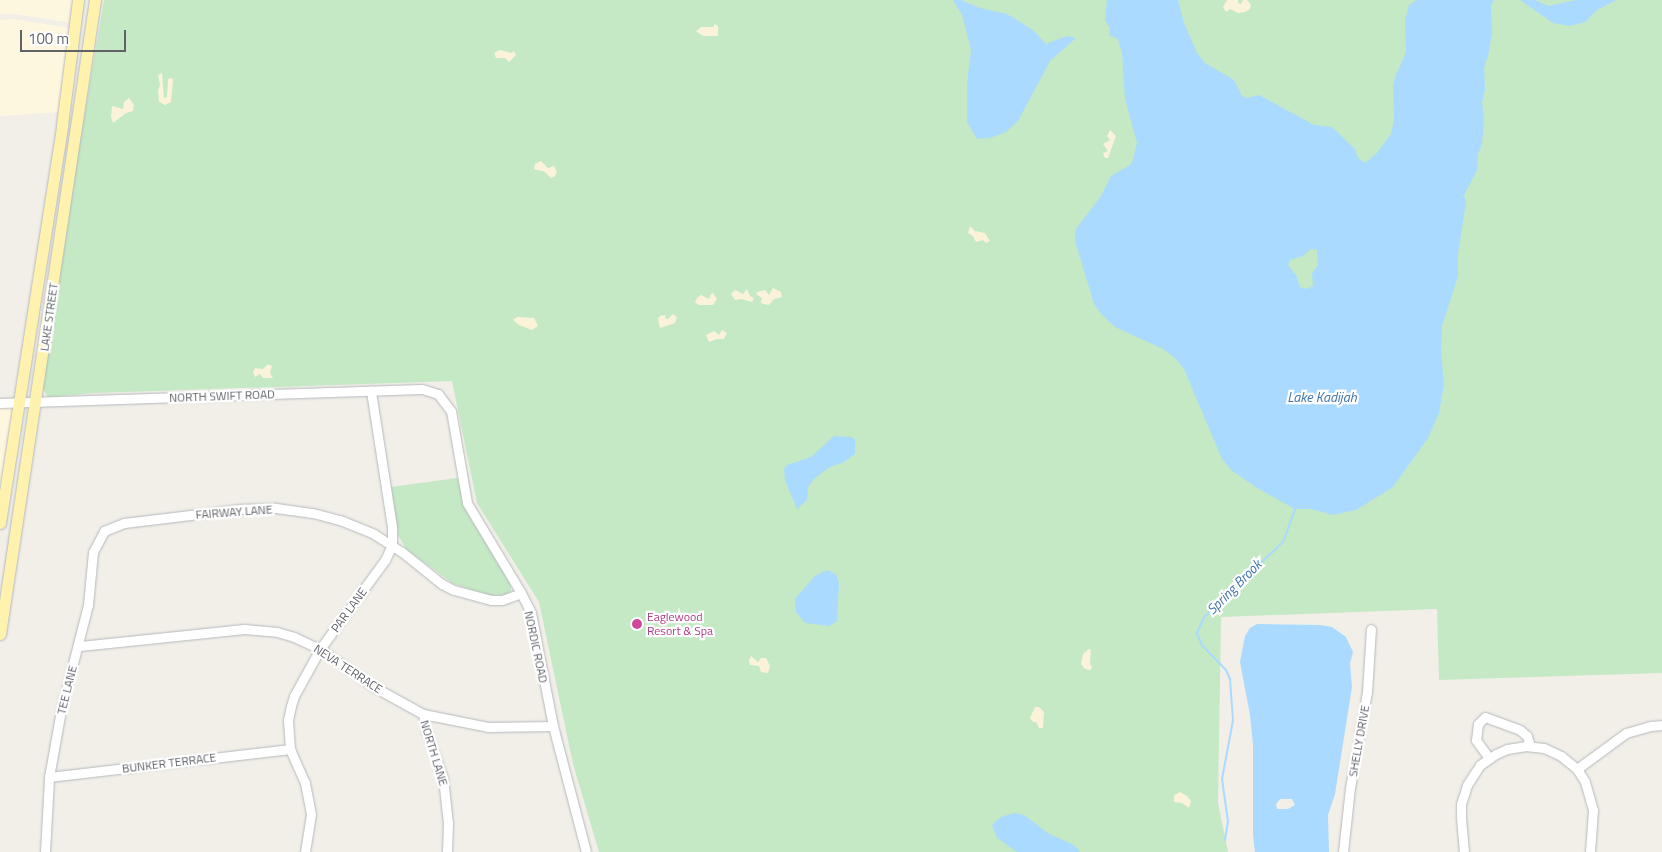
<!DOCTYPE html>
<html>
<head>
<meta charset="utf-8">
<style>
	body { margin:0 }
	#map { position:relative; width:1662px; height:852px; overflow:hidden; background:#f1efe8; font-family:"Titillium Web",sans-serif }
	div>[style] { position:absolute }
	.commercial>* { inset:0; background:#fef7e0 }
	.green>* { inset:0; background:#c5e8c5 }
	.sand>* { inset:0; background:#fbf3d9 }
	.water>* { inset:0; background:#aadaff }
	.stream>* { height:2px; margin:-1px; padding:0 1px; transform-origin:1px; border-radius:1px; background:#aadaff }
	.roads { filter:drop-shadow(0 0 1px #b5b8bc) drop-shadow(0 0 1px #b5b8bc) }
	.minor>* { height:9px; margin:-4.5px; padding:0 4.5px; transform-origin:4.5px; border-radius:4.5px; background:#fff }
	.major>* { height:11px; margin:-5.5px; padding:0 5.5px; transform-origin:5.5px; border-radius:5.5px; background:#fff2af }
	.dots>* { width:14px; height:14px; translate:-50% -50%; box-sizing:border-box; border:2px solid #fff; border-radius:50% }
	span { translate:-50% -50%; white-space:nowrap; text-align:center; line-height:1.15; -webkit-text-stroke:4.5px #fff; paint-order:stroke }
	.street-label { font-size:12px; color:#5f6368 }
	.hotel-label { font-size:12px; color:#b23c85 }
	.left { translate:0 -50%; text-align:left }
	.water-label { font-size:14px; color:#4174aa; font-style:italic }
	.scale { position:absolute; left:20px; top:30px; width:106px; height:22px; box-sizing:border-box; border:2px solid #5f6368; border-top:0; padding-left:6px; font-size:15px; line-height:18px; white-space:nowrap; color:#5f6368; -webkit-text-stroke:4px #fff; paint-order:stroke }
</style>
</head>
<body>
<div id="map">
	<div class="commercial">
		<div style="clip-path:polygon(0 0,75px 0,72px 23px,14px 14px,0 14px)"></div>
		<div style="clip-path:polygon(11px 19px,71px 28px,59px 112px,0 116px,0 20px)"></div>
		<div style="clip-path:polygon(15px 405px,0 501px,0 406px)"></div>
	</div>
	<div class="green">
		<div style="clip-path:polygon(104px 0,1662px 0,1662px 673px,1439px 680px,1437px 609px,1221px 617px,1218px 803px,1228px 852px,599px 852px,573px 764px,539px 602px,477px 503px,452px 381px,95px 393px,48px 397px,39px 382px)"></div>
		<div style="clip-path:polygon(457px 478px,468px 514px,511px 582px,511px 591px,508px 595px,484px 595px,452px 583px,406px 549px,398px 535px,391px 487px)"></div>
	</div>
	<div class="sand">
		<div style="clip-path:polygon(1227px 0,1238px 0,1238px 3px,1241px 4px,1243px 0,1247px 0,1251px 5px,1250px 9px,1245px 12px,1238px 13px,1230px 9px,1226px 12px,1223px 7px)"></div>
		<div style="clip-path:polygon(715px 24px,718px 26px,718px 36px,703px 36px,696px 31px,701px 27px,713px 27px)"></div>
		<div style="clip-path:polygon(500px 50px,511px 53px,514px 51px,516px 55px,509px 62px,505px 58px,496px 58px,494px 53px)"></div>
		<div style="clip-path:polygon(162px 73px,164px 98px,167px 97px,168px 79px,172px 78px,173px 80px,171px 102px,165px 105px,159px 102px,158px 91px,160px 85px,158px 75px)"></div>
		<div style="clip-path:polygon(129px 98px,134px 105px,133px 111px,126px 113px,113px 123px,111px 117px,112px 106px,123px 109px,124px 102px)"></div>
		<div style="clip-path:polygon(1110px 130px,1116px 136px,1108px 158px,1105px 158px,1103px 153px,1108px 151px,1103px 144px,1110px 140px,1107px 136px)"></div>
		<div style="clip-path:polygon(541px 161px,548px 168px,554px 166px,557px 172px,554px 177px,551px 178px,545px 172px,534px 169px,535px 164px)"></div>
		<div style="clip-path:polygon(970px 226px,975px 231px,985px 233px,990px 241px,986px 243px,983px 240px,976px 242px,973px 236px,968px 233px)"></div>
		<div style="clip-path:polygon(773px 288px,781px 292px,782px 297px,774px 299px,769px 305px,764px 304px,761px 303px,762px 298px,756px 294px,757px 292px,765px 290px,769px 295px)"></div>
		<div style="clip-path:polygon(747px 289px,750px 296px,754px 298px,752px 302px,742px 299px,735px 300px,731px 294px,735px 290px,743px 294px)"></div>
		<div style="clip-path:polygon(713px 293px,717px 299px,713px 305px,699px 305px,695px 302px,697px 298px,701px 295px,709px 299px,711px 294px)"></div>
		<div style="clip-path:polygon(673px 314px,677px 317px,675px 323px,660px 328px,658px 319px,660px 316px,665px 315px,666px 319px,668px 319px)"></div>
		<div style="clip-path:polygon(517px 317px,534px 318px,538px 326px,532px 330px,519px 325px,513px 320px)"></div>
		<div style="clip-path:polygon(722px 330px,727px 333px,724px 339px,717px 339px,709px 342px,706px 335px,714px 331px,719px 335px)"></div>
		<div style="clip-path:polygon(268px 364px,272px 366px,270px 373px,273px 378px,263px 378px,260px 374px,255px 377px,253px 372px,255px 368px,263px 369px)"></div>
		<div style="clip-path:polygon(1089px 649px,1091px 650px,1090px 663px,1092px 668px,1090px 670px,1085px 669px,1081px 664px,1083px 654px)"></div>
		<div style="clip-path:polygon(751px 656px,758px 662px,761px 658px,766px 658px,770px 666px,768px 673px,761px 672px,759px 666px,750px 665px,749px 660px)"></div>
		<div style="clip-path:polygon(1035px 707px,1039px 707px,1044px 712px,1043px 728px,1039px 728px,1036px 722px,1033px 722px,1030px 718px)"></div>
		<div style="clip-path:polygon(1180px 792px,1187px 796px,1191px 801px,1189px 808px,1182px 803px,1174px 802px,1174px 795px)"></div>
	</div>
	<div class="water">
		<div style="clip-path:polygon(953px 0,961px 0,980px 8px,1007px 14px,1033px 30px,1046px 44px,1067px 36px,1076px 38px,1050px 61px,1018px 121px,1006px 132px,990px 138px,977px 139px,967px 122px,967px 84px,971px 50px,962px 15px)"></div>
		<div style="clip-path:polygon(evenodd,1107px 0,1178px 0,1184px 23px,1197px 53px,1205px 63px,1234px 80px,1242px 96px,1247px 98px,1259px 95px,1314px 125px,1332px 127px,1355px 149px,1358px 158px,1365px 163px,1377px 153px,1391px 134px,1394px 119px,1393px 87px,1395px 77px,1406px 52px,1405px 20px,1409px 5px,1417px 0,1494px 0,1491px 5px,1492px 33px,1488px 56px,1484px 68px,1485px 89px,1482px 103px,1484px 120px,1482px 144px,1478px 154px,1477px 170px,1464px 195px,1466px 202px,1458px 254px,1458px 276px,1442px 326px,1441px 351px,1444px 384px,1439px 413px,1428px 438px,1393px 487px,1356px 510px,1333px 515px,1311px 509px,1295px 509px,1257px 488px,1231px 470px,1222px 459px,1184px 369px,1175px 358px,1163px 349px,1115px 327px,1102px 315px,1094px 304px,1075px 241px,1076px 229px,1101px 196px,1111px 176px,1130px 165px,1133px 160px,1137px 143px,1125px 99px,1122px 54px,1118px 39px,1109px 35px,1110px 28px,1105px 20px,1107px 0,1311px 249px,1317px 250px,1318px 265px,1312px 273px,1313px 286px,1307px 289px,1300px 287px,1296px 275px,1288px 265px,1290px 260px,1303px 256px,1311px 249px)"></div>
		<div style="clip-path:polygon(1520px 0,1535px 0,1549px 6px,1575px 0,1616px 0,1597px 10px,1585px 22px,1570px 26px,1553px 23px)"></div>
		<div style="clip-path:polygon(834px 436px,850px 437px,855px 439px,855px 454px,844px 462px,828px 468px,814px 479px,808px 487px,807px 500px,797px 509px,785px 480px,784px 469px,787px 465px,811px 457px)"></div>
		<div style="clip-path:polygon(827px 570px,836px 574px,839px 583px,837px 621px,829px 626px,805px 623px,796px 612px,795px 599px,815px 576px)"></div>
		<div style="clip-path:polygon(evenodd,1257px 624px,1320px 625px,1332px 627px,1346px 637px,1353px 652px,1350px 664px,1352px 687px,1335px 794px,1328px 815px,1329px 852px,1255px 852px,1253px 835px,1253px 745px,1250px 715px,1240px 662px,1245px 636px,1250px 628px,1257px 624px,1280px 799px,1292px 799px,1295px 805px,1288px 809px,1277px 809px,1276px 804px,1280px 799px)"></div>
		<div style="clip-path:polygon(1014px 813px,1024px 815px,1049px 834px,1074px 845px,1080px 852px,1017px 852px,997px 838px,992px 825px,1001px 817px)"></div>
	</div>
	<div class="stream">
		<div style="left:1225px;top:840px;width:18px;rotate:-81deg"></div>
		<div style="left:1228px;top:822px;width:43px;rotate:-97.9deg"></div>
		<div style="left:1222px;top:779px;width:60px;rotate:-79.4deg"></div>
		<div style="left:1233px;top:720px;width:41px;rotate:-94.2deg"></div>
		<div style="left:1230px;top:679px;width:10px;rotate:-114deg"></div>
		<div style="left:1226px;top:670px;width:35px;rotate:-134deg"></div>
		<div style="left:1202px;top:645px;width:13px;rotate:-113deg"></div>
		<div style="left:1197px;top:633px;width:17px;rotate:-66deg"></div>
		<div style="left:1204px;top:617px;width:20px;rotate:-41deg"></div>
		<div style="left:1219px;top:604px;width:36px;rotate:-52deg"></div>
		<div style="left:1241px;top:576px;width:25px;rotate:-34deg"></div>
		<div style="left:1262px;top:562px;width:29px;rotate:-44deg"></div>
		<div style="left:1283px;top:542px;width:35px;rotate:-70deg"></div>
	</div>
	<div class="roads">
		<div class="minor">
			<div style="left:0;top:403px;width:422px;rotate:-1.9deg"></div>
			<div style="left:422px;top:389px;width:17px;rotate:17deg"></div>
			<div style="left:438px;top:394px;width:21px;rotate:53deg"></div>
			<div style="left:451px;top:411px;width:93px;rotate:80.1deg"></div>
			<div style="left:467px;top:503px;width:105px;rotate:59deg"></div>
			<div style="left:521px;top:593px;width:22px;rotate:63deg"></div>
			<div style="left:531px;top:613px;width:115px;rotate:79deg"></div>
			<div style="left:553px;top:726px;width:130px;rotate:75.3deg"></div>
			<div style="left:80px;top:646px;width:165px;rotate:-5.9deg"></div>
			<div style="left:244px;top:629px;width:33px;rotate:5deg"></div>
			<div style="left:277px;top:632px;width:18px;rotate:16deg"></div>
			<div style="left:294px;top:637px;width:29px;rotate:25deg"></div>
			<div style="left:320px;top:649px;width:66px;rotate:35.1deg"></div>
			<div style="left:374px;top:687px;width:56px;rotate:28.9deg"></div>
			<div style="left:423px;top:714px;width:66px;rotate:11.3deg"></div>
			<div style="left:488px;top:727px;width:65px;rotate:-0.9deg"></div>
			<div style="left:423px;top:714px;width:16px;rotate:79deg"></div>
			<div style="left:426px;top:730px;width:51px;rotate:70.5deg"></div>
			<div style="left:443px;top:778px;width:45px;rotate:83.7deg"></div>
			<div style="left:448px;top:823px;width:29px;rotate:92deg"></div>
			<div style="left:1489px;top:758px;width:22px;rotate:-126deg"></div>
			<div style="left:1476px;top:740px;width:16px;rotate:-83deg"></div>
			<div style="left:1478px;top:724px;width:10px;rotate:-45deg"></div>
			<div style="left:1485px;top:717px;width:37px;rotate:20deg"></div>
			<div style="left:1520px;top:730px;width:9px;rotate:41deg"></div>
			<div style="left:1527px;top:736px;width:10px;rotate:73deg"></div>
			<div style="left:1577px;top:769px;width:61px;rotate:-36.3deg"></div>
			<div style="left:1626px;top:733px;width:26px;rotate:-16deg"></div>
			<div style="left:1651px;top:726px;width:11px;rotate:-5deg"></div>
			<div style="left:49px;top:777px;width:243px;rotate:-6.6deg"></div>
			<div style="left:45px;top:852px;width:75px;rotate:-86.9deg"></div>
			<div style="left:49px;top:777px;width:68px;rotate:-79.8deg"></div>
			<div style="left:61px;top:710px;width:108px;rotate:-75.6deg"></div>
			<div style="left:88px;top:605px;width:53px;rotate:-84.6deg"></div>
			<div style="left:93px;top:552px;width:24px;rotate:-62deg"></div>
			<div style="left:104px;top:531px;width:22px;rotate:-22deg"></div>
			<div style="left:124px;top:523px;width:117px;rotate:-6.9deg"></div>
			<div style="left:240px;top:509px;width:36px;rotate:-2deg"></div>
			<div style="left:276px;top:508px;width:37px;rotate:8deg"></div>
			<div style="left:313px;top:513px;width:28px;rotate:15deg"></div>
			<div style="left:340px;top:520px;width:37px;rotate:22deg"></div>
			<div style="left:374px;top:534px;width:33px;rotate:33deg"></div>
			<div style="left:402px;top:552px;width:51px;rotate:38.7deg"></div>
			<div style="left:442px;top:584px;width:13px;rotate:27deg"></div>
			<div style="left:454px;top:590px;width:38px;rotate:15deg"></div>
			<div style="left:491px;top:600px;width:11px"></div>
			<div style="left:502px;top:600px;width:20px;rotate:-20deg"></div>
			<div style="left:305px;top:852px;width:38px;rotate:-81deg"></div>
			<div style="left:311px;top:814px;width:32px;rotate:-101deg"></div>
			<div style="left:305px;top:783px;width:37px;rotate:-114deg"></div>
			<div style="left:290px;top:749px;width:29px;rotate:-94deg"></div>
			<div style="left:288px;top:720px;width:14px;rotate:-78deg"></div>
			<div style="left:291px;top:706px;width:10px;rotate:-73deg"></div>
			<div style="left:294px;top:696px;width:54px;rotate:-61deg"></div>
			<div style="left:320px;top:649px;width:110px;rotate:-53.9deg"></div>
			<div style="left:385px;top:560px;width:17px;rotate:-65deg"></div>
			<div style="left:392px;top:545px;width:18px;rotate:-90deg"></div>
			<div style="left:392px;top:527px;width:138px;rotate:-98.8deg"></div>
			<div style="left:1343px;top:852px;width:64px;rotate:-83.8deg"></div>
			<div style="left:1350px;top:788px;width:97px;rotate:-80deg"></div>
			<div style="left:1367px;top:692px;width:63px;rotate:-86.4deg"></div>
			<div style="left:1464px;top:852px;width:37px;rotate:-95deg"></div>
			<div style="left:1461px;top:815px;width:11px;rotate:-90deg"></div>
			<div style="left:1461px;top:804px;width:20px;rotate:-72deg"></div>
			<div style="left:1467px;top:785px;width:24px;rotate:-57deg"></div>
			<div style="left:1480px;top:765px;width:19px;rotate:-35deg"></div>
			<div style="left:1496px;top:754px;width:12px;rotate:-24deg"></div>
			<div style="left:1507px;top:749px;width:18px;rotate:-9deg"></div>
			<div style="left:1525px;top:746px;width:19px;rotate:6deg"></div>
			<div style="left:1544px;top:748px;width:19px;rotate:25deg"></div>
			<div style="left:1561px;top:756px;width:21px;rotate:39deg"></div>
			<div style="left:1577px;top:769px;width:15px;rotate:58deg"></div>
			<div style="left:1585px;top:782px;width:29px;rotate:74deg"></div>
			<div style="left:1593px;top:810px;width:42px;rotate:94.1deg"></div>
		</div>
		<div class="major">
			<div style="left:0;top:523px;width:403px;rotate:-81.1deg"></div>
			<div style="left:62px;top:125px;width:126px;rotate:-82.7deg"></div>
			<div style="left:0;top:634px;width:641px;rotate:-81.48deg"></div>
		</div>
	</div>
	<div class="dots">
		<div style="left:637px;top:624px;background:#d1479c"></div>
	</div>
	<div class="street-label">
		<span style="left:49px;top:317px;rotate:-82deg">LAKE STREET</span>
		<span style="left:222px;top:396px;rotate:-2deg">NORTH SWIFT ROAD</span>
		<span style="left:234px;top:512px;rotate:-4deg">FAIRWAY LANE</span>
		<span style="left:349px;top:610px;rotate:-54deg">PAR LANE</span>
		<span style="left:536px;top:647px;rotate:78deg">NORDIC ROAD</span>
		<span style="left:348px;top:669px;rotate:33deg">NEVA TERRACE</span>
		<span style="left:67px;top:690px;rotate:-76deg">TEE LANE</span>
		<span style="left:1359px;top:741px;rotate:-80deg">SHELLY DRIVE</span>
		<span style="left:434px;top:753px;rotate:73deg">NORTH LANE</span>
		<span style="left:169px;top:763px;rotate:-7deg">BUNKER TERRACE</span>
	</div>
	<div class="hotel-label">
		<span class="left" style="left:647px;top:624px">Eaglewood<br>Resort &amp; Spa</span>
	</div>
	<div class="water-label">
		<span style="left:1322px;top:397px">Lake Kadijah</span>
		<span style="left:1234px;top:587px;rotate:-45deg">Spring Brook</span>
	</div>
	<div class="scale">100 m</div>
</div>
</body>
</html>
